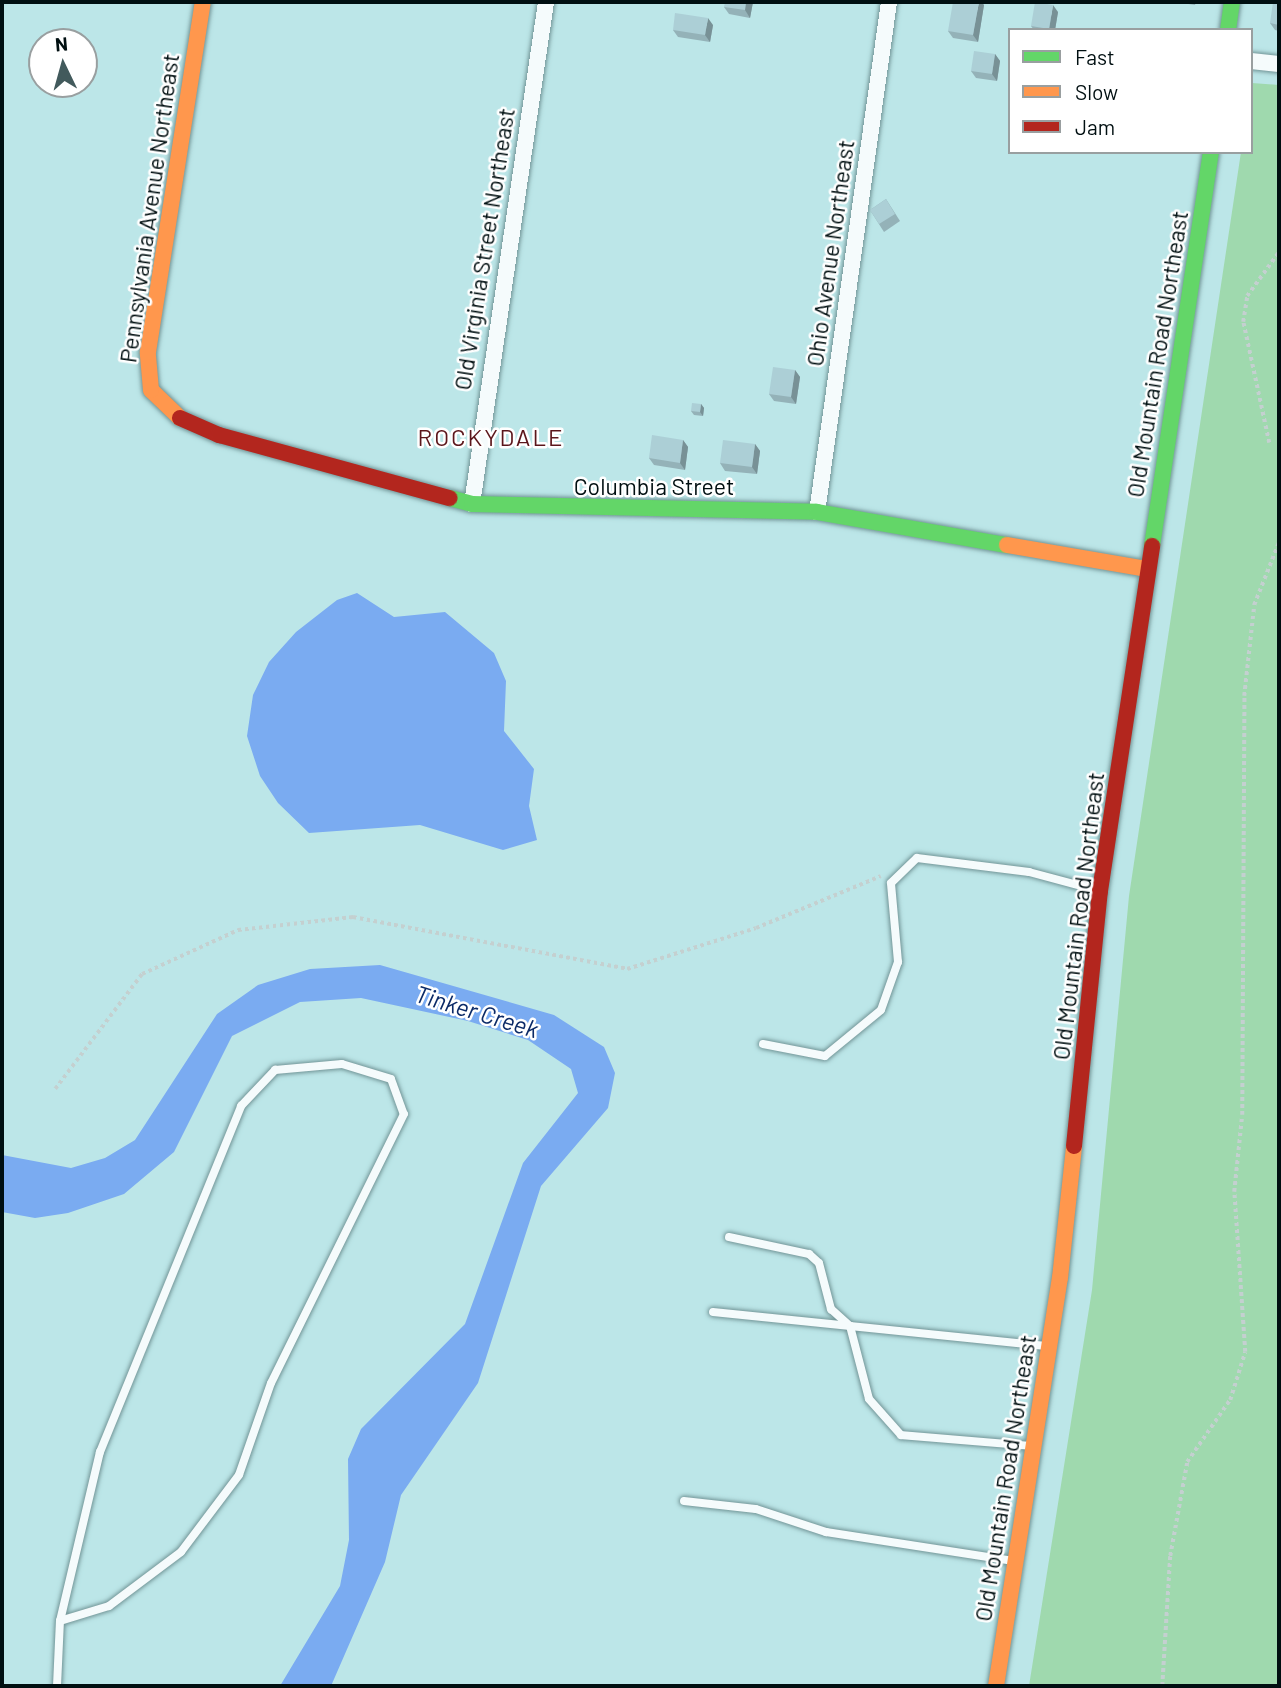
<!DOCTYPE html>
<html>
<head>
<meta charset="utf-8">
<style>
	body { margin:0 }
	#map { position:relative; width:1281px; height:1688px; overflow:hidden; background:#bce6e8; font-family:Barlow,sans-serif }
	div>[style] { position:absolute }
	.green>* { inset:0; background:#9fd9ae }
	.water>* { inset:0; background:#7aabf1 }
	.path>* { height:3.5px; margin-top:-1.75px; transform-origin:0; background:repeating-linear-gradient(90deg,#c4d0d0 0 3.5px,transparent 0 7px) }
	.roads { filter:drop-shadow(0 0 2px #729597) drop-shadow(0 0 2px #729597) }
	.lane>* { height:8px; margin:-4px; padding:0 4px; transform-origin:4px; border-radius:4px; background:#f5fbfc }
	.street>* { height:16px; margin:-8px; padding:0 8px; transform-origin:8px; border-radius:8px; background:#f5fbfc }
	.fast>* { height:16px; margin:-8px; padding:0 8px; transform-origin:8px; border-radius:8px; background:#63d668 }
	.slow>* { height:16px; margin:-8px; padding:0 8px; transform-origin:8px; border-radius:8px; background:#ff974d }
	.jam>* { height:16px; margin:-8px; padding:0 8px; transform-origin:8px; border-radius:8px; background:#b3261e }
	.wall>* { inset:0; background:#94b2b8 }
	.shaded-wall>* { inset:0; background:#789196 }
	.building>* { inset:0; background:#accfd6 }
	span { translate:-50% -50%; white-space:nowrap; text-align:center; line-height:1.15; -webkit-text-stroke:5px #fff; paint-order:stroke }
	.street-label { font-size:23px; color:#000f11 }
	.neighbourhood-label { font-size:24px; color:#5b161b; letter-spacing:2px }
	.water-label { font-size:24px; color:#0b2a67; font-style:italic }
	.frame { position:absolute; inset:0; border:4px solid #000f11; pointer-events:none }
	.legend { position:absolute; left:1008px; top:28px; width:245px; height:126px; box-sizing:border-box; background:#fff; border:2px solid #999fa0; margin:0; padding:9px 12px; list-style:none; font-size:21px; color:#000f11 }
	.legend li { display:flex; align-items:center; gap:14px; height:35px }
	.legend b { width:35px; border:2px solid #999fa0 }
	.north { position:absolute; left:28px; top:28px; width:70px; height:70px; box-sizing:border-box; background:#fff; border:2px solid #999fa0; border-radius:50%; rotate:355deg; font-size:19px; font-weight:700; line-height:28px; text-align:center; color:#000f11 }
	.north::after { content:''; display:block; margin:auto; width:24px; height:32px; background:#425a5c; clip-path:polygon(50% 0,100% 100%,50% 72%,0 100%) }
</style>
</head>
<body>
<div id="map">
	<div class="green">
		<div style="clip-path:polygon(1252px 83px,1279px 85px,1279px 1686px,1029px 1686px,1092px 1290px,1129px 896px,1241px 152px,1251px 152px)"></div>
	</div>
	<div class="water">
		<div style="clip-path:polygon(357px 593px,394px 617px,445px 612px,494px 653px,506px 681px,504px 731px,534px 769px,529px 806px,537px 840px,503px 850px,420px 825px,309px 833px,278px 803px,260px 776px,247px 736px,253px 695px,269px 662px,296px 632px,337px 600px)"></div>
		<div style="clip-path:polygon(380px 965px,554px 1015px,604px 1047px,615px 1073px,608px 1108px,541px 1186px,478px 1383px,401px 1495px,385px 1562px,331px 1686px,280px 1686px,340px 1586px,349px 1540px,348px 1459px,361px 1429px,465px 1324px,523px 1163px,578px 1093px,571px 1069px,528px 1040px,468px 1021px,361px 998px,300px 1002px,232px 1036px,174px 1152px,124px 1194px,68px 1213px,35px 1218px,2px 1212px,2px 1155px,71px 1168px,105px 1158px,135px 1140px,217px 1014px,258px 985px,310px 969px)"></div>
	</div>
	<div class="path">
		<div style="left:1269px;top:443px;width:124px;rotate:-102.1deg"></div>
		<div style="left:1243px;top:322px;width:26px;rotate:-81deg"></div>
		<div style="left:1247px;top:296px;width:54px;rotate:-54deg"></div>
		<div style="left:55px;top:1089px;width:144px;rotate:-52.9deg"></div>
		<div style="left:142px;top:974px;width:106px;rotate:-24.6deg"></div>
		<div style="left:238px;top:930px;width:116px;rotate:-6.4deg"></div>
		<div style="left:353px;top:917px;width:279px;rotate:10.7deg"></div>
		<div style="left:627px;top:969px;width:135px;rotate:-17.6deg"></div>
		<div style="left:756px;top:928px;width:135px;rotate:-22.6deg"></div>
		<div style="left:1162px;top:1686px;width:130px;rotate:-86.5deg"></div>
		<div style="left:1170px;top:1556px;width:96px;rotate:-79.7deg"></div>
		<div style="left:1187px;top:1462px;width:75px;rotate:-55.3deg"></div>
		<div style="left:1230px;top:1400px;width:50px;rotate:-72.6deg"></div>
		<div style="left:1245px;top:1352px;width:160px;rotate:-93.9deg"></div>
		<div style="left:1234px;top:1192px;width:77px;rotate:-84.1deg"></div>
		<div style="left:1242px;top:1115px;width:419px;rotate:-89.7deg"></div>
		<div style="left:1244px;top:696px;width:92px;rotate:-83.7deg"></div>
		<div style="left:1254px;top:605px;width:68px;rotate:-68.4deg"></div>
	</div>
	<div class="roads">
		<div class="lane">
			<div style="left:763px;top:1044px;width:63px;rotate:11deg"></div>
			<div style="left:825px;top:1056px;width:72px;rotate:-39.4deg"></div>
			<div style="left:881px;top:1010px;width:51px;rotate:-70.5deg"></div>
			<div style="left:898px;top:962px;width:79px;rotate:-95.1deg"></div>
			<div style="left:891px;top:883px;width:36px;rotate:-44deg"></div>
			<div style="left:917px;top:858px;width:113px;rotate:7.1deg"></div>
			<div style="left:1029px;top:872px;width:73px;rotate:15deg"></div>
			<div style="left:342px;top:1064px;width:51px;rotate:17deg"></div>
			<div style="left:391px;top:1079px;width:37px;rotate:70deg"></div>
			<div style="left:404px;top:1114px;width:300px;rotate:116.3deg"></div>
			<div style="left:271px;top:1383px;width:97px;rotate:109.2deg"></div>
			<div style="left:239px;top:1475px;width:96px;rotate:127deg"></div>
			<div style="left:181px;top:1552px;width:90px;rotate:143.1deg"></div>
			<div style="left:109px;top:1606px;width:51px;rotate:163deg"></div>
			<div style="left:60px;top:1621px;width:174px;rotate:-76.7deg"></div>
			<div style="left:100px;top:1452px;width:374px;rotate:-67.8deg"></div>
			<div style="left:241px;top:1106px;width:50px;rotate:-46.6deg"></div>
			<div style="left:275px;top:1070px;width:67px;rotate:-5.1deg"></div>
			<div style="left:729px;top:1237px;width:82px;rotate:12deg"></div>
			<div style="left:809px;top:1254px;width:13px;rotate:42deg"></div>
			<div style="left:819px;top:1263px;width:48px;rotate:75.4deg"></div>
			<div style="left:831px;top:1309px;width:25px;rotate:42deg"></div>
			<div style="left:850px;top:1326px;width:197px;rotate:5.8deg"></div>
			<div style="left:713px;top:1312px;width:138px;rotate:5.8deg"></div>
			<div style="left:850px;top:1326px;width:75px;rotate:75.4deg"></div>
			<div style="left:869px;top:1399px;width:48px;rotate:48.4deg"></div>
			<div style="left:901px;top:1435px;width:132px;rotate:4.8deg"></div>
			<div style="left:684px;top:1501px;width:72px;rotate:6.3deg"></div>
			<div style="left:756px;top:1509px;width:74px;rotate:18.2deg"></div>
			<div style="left:826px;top:1532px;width:190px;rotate:8.8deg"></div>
			<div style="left:57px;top:1686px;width:65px;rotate:-87.4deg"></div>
		</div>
		<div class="street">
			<div style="left:1251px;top:61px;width:28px;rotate:6deg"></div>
			<div style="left:472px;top:504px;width:507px;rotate:-81.61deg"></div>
			<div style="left:817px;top:512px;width:515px;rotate:-81.96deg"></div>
		</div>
		<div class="fast">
			<div style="left:1228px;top:30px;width:28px;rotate:-82deg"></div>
			<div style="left:450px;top:498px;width:23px;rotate:15deg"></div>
			<div style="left:472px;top:504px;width:345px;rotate:1.3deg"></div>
			<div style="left:817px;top:512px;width:193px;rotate:9.9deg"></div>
			<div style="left:1152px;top:546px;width:398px;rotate:-81.5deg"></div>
		</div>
		<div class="slow">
			<div style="left:180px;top:418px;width:40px;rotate:-136deg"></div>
			<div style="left:151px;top:390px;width:38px;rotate:-95deg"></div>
			<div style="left:148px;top:352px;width:354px;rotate:-81.1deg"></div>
			<div style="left:1007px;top:545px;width:142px;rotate:9.7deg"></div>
			<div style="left:996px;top:1686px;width:413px;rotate:-81.1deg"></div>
			<div style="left:1060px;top:1278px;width:133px;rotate:-83.9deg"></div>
		</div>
		<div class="jam">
			<div style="left:180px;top:418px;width:43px;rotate:23.6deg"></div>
			<div style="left:219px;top:435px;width:239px;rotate:15.3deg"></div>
			<div style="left:1074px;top:1146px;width:256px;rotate:-84.2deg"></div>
			<div style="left:1100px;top:891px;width:349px;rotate:-81.4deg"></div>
		</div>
	</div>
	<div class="wall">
		<div style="clip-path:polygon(753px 2px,750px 18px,729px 14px,724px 7px)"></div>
		<div style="clip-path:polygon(1175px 2px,1196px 2px,1195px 5px)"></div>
		<div style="clip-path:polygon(1279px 2px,1279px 31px,1275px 30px,1270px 23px)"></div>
		<div style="clip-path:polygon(984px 5px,978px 42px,953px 38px,948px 31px)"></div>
		<div style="clip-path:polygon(1058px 12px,1055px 30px,1034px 30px,1031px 26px)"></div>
		<div style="clip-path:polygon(713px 25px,710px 42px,678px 37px,673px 30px)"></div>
		<div style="clip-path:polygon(995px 54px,1000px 61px,997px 81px,976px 78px,971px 71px)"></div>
		<div style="clip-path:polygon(886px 199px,900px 221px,884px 232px,870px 210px)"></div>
		<div style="clip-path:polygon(795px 370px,800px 377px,796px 404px,774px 401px,769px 394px)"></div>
		<div style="clip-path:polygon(701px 404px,704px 408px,703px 416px,694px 415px,691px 411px)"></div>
		<div style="clip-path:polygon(683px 440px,688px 447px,685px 470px,654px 465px,649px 458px)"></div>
		<div style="clip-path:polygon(755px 444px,760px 451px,757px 474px,725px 471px,720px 463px)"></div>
	</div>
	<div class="shaded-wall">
		<div style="clip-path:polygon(746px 2px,753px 2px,750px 18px,745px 10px)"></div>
		<div style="clip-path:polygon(979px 2px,982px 2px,984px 5px,978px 42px,973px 35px)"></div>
		<div style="clip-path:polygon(1053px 5px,1058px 12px,1055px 30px,1049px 30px)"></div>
		<div style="clip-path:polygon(708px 18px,713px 25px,710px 42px,705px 35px)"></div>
		<div style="clip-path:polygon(995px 54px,1000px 61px,997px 81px,992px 74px)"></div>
		<div style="clip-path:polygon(795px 370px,800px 377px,796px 404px,791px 397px)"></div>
		<div style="clip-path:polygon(701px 404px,704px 408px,703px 416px,700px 412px)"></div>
		<div style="clip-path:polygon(683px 440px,688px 447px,685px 470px,680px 463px)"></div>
		<div style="clip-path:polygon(755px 444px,760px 451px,757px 474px,752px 467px)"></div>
	</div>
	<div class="building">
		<div style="clip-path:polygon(725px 2px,746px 2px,745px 10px,724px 7px)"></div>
		<div style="clip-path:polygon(953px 2px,979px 2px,973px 35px,948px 31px)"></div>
		<div style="clip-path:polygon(1035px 2px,1053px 5px,1049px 29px,1031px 26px)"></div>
		<div style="clip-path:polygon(1273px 2px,1279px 2px,1279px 25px,1270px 23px)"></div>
		<div style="clip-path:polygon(675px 13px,708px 18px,705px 35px,673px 30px)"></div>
		<div style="clip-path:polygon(974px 51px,995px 54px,992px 74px,971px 71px)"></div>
		<div style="clip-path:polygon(886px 199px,895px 214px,879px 224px,870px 210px)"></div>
		<div style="clip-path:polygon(773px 367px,795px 370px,791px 397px,769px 394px)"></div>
		<div style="clip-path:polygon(692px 403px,701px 404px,700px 412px,691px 411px)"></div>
		<div style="clip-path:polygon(652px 435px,683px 440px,680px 463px,649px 458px)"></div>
		<div style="clip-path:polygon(723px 440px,755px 444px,752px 467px,720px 463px)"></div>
	</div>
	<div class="street-label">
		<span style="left:149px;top:208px;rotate:-82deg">Pennsylvania Avenue Northeast</span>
		<span style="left:484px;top:249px;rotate:-81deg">Old Virginia Street Northeast</span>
		<span style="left:830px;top:253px;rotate:-82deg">Ohio Avenue Northeast</span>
		<span style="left:1157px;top:354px;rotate:-81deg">Old Mountain Road Northeast</span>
		<span style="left:654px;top:486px">Columbia Street</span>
		<span style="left:1078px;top:916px;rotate:-83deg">Old Mountain Road Northeast</span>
		<span style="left:1005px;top:1478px;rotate:-81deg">Old Mountain Road Northeast</span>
	</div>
	<div class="neighbourhood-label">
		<span style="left:491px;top:437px">ROCKYDALE</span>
	</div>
	<div class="water-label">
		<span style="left:477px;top:1011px;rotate:17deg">Tinker Creek</span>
	</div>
	<div class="frame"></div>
	<ul class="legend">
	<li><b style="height:9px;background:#63d668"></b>Fast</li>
	<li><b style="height:9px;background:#ff974d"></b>Slow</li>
	<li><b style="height:9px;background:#b3261e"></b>Jam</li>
	</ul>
	<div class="north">N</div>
</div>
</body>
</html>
